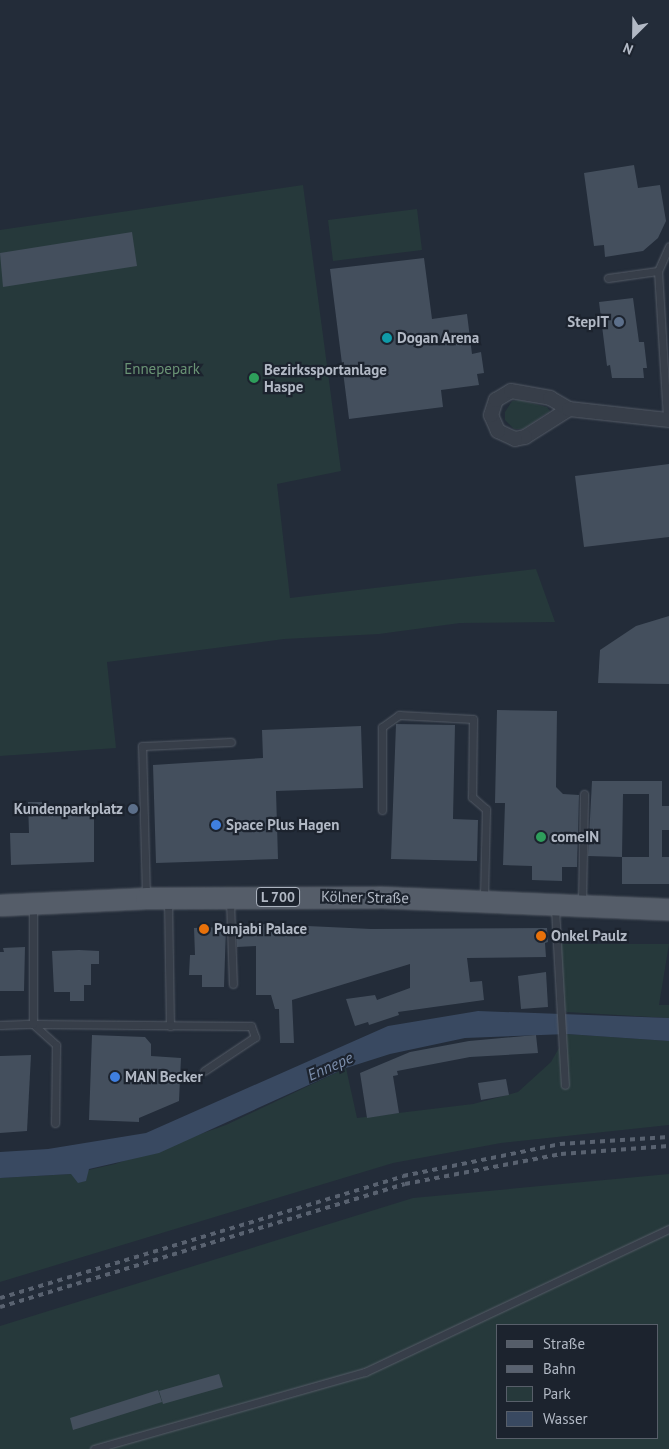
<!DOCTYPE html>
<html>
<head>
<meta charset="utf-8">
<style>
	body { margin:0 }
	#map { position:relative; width:669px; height:1449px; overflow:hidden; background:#232c39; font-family:"PT Sans",sans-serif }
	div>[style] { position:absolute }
	.green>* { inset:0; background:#26393b }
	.water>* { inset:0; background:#394961 }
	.building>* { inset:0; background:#444f5d }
	.roads { filter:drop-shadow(0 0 1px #555c67) drop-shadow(0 0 1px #555c67) }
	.lane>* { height:7px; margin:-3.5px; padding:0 3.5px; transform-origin:3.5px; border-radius:3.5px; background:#373e49 }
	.street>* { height:14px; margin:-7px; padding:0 7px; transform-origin:7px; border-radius:7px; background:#373e49 }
	.primary>* { height:21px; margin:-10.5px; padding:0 10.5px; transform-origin:10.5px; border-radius:10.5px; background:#555d69 }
	.rail>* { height:4px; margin-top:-2px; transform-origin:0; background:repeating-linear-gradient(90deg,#596270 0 5px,transparent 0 10px) }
	.dots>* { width:14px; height:14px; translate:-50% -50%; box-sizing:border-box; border:2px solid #1c232e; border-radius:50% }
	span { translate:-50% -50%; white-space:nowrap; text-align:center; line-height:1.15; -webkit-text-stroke:4.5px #1c232e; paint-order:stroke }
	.shield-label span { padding:1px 4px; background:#1c232e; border:1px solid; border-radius:4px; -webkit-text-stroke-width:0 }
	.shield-label { font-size:14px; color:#b2b9c5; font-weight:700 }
	.poi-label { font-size:15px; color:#b2b9c5; font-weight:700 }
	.right { translate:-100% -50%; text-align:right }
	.left { translate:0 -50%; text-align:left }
	.park-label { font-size:15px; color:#6a9475 }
	.street-label { font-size:15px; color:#b2b9c5 }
	.water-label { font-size:16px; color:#7c8eab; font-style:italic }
	.legend { position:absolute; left:496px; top:1324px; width:162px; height:115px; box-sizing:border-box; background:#1c232e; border:1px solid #585f6a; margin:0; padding:6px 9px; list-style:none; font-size:15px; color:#b2b9c5 }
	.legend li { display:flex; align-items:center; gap:10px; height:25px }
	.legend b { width:25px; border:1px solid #585f6a }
	.north { position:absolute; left:609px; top:10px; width:50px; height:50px; -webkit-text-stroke:4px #1c232e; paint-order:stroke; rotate:203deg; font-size:14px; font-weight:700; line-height:20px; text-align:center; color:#b2b9c5 }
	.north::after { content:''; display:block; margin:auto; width:18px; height:22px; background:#b2b9c5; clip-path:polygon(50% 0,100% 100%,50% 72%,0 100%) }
</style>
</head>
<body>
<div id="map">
	<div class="green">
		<div style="clip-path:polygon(303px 185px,341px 471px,277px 484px,290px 598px,536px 569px,555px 622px,460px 623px,379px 634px,284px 639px,107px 662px,116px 748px,0 756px,0 230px)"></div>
		<div style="clip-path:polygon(417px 209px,422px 250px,333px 261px,328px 220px)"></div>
		<div style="clip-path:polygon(519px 400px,547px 407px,550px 411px,523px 429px,514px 429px,505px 420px,505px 412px,512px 401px)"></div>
		<div style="clip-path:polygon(556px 944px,669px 944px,659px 1005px,669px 1005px,669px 1018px,567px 1012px,560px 1005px)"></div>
		<div style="clip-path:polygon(567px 1034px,669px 1041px,669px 1125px,501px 1143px,393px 1163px,0 1282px,0 1178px,71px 1174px,115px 1164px,226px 1125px,346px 1068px,357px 1118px,473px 1104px,518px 1092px,551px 1062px)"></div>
		<div style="clip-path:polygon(669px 1174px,669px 1227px,365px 1371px,91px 1449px,0 1449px,0 1326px,413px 1198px)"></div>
		<div style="clip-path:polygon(evenodd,669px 1230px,669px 1449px,97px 1449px,366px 1373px,669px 1230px,498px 1325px,658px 1325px,658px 1438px,498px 1438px,498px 1325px)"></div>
	</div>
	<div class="water">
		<div style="clip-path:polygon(478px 1011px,669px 1018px,669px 1041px,567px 1034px,465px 1038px,390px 1054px,346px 1068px,159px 1153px,89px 1169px,86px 1181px,78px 1183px,71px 1174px,0 1178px,0 1152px,48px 1149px,146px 1133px,388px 1026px)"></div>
	</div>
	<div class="building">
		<div style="clip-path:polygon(634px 165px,638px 188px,660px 185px,666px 221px,658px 238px,643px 251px,605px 257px,604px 245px,594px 246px,584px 173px)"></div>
		<div style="clip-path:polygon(132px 232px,137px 266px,3px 287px,0 253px)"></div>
		<div style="clip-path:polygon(424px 258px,432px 319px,467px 314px,472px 354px,481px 352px,484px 373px,477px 374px,479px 385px,441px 390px,443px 407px,349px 419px,330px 269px)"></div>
		<div style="clip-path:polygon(633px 298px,639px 342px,644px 342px,647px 368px,643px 368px,644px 378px,612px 378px,610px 365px,607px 366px,599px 302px)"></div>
		<div style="clip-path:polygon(669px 464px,669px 537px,584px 547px,575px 476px)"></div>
		<div style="clip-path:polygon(669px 616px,669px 684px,598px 683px,600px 650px,636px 626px)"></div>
		<div style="clip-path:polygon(497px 710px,557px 711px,556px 787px,563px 794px,579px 795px,577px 867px,562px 867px,562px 881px,532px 880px,532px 866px,503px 865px,505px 803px,495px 803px)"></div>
		<div style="clip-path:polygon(396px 724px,455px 725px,453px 819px,478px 820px,477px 861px,391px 859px)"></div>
		<div style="clip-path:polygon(361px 726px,363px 788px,276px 791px,278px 859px,156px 863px,153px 765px,263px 758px,262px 730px)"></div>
		<div style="clip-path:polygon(evenodd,592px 781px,662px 781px,662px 806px,669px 806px,669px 830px,662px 830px,662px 857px,669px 857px,669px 884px,622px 884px,622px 857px,588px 856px,592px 781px,623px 794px,649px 794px,649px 857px,622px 857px,623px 794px)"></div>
		<div style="clip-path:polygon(28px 802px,44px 802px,44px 815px,94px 814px,94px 862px,11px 865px,10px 833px,29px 833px)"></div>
		<div style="clip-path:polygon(265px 924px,371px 929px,547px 928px,548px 942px,545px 943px,546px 957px,467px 958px,470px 982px,482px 981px,484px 1000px,398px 1012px,399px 1015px,369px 1025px,368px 1022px,355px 1026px,346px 999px,375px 995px,377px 1000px,410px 988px,410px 964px,292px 1000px,294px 1043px,280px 1043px,279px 1009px,275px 1009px,271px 995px,256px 995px,256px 946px,237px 947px,236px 926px)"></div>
		<div style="clip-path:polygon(226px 927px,224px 987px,202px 987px,202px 975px,189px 975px,190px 955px,195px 955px,194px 928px)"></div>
		<div style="clip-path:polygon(25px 947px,24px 991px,0 991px,0 952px,4px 952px,3px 948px)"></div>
		<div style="clip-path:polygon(79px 950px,99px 951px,99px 964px,91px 964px,91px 985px,84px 985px,84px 1001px,70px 1001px,70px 992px,54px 992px,52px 951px)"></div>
		<div style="clip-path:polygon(546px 972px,548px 1007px,521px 1009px,518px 976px)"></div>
		<div style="clip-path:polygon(92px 1035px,145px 1037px,151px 1044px,151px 1056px,181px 1058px,179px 1101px,139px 1118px,139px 1122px,89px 1120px)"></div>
		<div style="clip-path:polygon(536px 1035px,538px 1053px,470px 1057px,397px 1071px,398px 1075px,393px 1076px,399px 1113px,367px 1118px,360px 1073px,410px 1052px,469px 1041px)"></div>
		<div style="clip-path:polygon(31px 1055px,27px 1131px,0 1133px,0 1056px)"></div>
		<div style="clip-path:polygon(506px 1079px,509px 1095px,481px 1100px,478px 1083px)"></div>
		<div style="clip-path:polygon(219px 1374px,223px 1387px,163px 1404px,159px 1391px)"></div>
		<div style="clip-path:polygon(158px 1390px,162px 1402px,73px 1430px,70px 1418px)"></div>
	</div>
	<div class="roads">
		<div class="lane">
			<div style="left:658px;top:271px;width:27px;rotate:-66deg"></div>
			<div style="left:608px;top:278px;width:50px;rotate:-8deg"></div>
			<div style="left:658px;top:271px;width:149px;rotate:86.5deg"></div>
			<div style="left:382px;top:810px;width:83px;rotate:-90deg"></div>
			<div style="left:382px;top:727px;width:21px;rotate:-35deg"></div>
			<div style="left:399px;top:715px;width:74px;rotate:3.1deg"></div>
			<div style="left:473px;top:719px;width:78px;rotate:90.7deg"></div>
			<div style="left:472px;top:797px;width:18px;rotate:41deg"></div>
			<div style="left:486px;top:809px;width:89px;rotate:91.3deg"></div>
			<div style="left:146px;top:896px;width:150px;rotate:-91.5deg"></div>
			<div style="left:142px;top:746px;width:89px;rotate:-2.6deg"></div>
			<div style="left:168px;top:899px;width:127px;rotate:89.1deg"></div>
			<div style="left:230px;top:900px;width:84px;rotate:88deg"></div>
			<div style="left:582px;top:902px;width:108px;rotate:-88.9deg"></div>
			<div style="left:555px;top:908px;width:177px;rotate:86.8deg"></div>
			<div style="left:33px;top:1024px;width:218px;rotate:0.5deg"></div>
			<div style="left:251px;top:1026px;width:12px;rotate:70deg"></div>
			<div style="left:255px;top:1037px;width:61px;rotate:146.3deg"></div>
			<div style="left:33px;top:1024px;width:31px;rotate:42deg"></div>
			<div style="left:56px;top:1045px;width:78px;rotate:90.7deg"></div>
			<div style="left:0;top:1025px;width:33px;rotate:-2deg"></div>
			<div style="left:33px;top:1024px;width:118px;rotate:-90deg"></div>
			<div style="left:94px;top:1449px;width:282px;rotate:-15.9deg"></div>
			<div style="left:365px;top:1372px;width:336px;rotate:-25.2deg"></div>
		</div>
		<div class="street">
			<div style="left:569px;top:409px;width:52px;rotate:147.5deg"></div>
			<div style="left:525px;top:437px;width:10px;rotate:169deg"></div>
			<div style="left:515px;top:439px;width:19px;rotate:-155deg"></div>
			<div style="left:498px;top:431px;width:17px;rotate:-114deg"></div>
			<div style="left:491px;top:415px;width:16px;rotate:-72deg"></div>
			<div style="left:496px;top:400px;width:17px;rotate:-31deg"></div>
			<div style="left:511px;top:391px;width:40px;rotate:10deg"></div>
			<div style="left:550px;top:398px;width:22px;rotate:30deg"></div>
			<div style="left:569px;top:409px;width:101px;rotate:6.3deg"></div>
		</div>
		<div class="primary">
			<div style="left:0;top:905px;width:146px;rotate:-2.7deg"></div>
			<div style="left:146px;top:898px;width:233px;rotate:-0.2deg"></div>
			<div style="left:379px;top:897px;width:290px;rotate:2.4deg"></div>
		</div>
	</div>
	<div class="rail">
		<div style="left:0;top:1298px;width:421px;rotate:-16.8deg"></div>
		<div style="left:403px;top:1176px;width:160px;rotate:-11.5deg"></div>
		<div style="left:560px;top:1144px;width:109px;rotate:-3.7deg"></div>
		<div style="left:0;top:1307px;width:423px;rotate:-16.9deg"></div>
		<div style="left:405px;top:1184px;width:159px;rotate:-10.9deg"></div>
		<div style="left:561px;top:1154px;width:108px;rotate:-4.2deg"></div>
	</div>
	<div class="dots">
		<div style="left:619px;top:322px;background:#5c6f8a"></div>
		<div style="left:387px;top:338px;background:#0f9aa8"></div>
		<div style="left:254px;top:378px;background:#2e9e5b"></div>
		<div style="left:133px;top:809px;background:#5c6f8a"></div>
		<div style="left:216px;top:825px;background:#3f7fe0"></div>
		<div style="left:541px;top:837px;background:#2e9e5b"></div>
		<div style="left:204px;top:929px;background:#e8710a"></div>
		<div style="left:541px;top:936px;background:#e8710a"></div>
		<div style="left:115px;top:1077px;background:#3f7fe0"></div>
	</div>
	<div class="shield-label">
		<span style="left:278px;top:897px">L 700</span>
	</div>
	<div class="poi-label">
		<span class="right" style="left:609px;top:322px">StepIT</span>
		<span class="left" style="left:397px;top:338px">Dogan Arena</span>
		<span class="left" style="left:264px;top:378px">Bezirkssportanlage<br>Haspe</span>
		<span class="right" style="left:123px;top:809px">Kundenparkplatz</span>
		<span class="left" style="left:226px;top:825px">Space Plus Hagen</span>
		<span class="left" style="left:551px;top:837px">comeIN</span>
		<span class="left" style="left:214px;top:929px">Punjabi Palace</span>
		<span class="left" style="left:551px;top:936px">Onkel Paulz</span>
		<span class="left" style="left:125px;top:1077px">MAN Becker</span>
	</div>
	<div class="park-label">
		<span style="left:162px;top:369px">Ennepepark</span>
	</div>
	<div class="street-label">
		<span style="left:365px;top:897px;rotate:1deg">Kölner Straße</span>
	</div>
	<div class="water-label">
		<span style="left:330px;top:1066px;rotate:-24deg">Ennepe</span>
	</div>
	<ul class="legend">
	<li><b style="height:6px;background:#555d69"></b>Straße</li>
	<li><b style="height:6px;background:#596270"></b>Bahn</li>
	<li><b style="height:14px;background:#26393b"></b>Park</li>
	<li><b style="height:14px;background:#394961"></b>Wasser</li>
	</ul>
	<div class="north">N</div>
</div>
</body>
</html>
